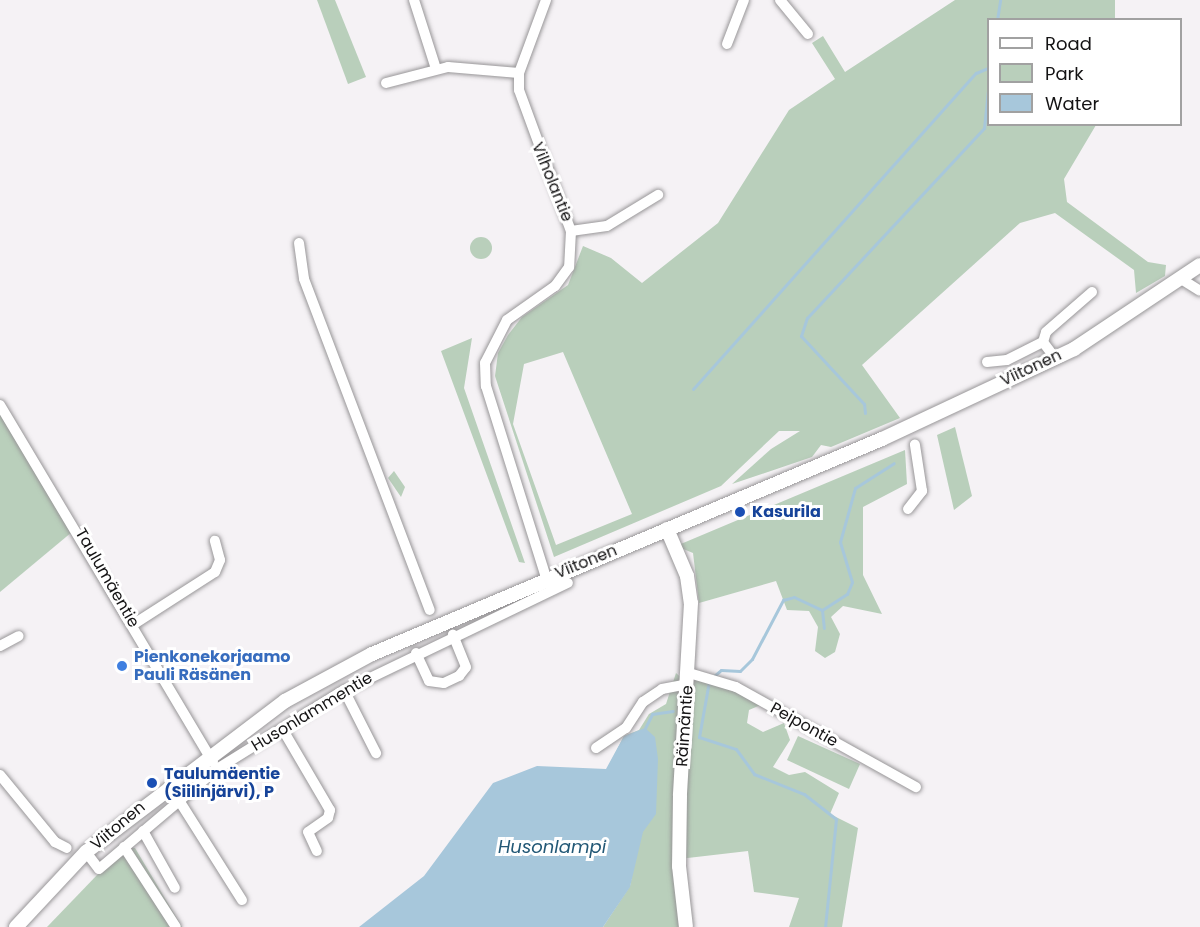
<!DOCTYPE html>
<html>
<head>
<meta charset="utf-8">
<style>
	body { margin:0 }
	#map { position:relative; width:1200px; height:927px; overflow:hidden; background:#f5f2f5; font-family:Poppins,sans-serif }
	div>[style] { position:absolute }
	.green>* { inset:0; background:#b9cfbb }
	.round { border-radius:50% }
	.water>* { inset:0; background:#a7c7db }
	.stream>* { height:3px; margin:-1.5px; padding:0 1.5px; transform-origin:1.5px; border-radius:1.5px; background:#a7c7db }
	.roads { filter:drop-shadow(0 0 2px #989698) drop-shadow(0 0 2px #989698) }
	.street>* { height:10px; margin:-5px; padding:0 5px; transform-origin:5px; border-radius:5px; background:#fff }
	.secondary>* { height:14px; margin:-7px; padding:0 7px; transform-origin:7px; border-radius:7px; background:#fff }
	.dots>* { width:16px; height:16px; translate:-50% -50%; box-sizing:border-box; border:3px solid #fff; border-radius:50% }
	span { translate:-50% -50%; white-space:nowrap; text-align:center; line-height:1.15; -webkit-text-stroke:6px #fff; paint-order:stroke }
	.street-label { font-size:16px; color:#141314 }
	.transit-label { font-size:16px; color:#164399; font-weight:700 }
	.left { translate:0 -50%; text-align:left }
	.shop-label { font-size:16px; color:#366cbe; font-weight:700 }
	.water-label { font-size:18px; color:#225876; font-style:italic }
	.legend { position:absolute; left:987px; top:18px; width:195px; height:108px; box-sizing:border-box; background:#fff; border:2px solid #a1a1a1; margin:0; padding:8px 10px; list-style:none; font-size:18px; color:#141314 }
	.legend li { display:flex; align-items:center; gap:12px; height:30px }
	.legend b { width:30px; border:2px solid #a1a1a1 }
</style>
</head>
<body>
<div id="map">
	<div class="green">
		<div style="clip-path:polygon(317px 0,335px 0,366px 77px,348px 84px)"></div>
		<div style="clip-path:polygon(evenodd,955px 0,1115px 0,1115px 19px,988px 20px,988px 124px,1096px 125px,1064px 179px,1067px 202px,1148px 262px,1166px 265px,1165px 276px,1136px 293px,1134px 270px,1055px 213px,1020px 223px,862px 365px,900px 418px,831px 447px,821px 445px,812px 457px,732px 484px,771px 449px,800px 431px,779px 431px,721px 486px,554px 557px,495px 376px,498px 353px,508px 335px,522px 317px,568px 285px,583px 246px,611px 258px,642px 283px,718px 223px,789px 110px,835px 79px,812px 43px,823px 36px,845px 72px,955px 0,563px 352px,632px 514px,556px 545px,513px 424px,524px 364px,563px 352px)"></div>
		<div class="round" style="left:470px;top:237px;width:22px;height:22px"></div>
		<div style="clip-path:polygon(472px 338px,464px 388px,525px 563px,519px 562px,441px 351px)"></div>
		<div style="clip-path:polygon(0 405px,78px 527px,0 592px)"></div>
		<div style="clip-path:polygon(955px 427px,972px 496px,954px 510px,937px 435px)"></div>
		<div style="clip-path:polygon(905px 450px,907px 484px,863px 507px,863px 575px,882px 614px,843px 606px,831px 617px,840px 634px,835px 652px,825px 658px,815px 651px,818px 627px,809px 611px,787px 610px,776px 581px,699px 603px,693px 553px,676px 546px)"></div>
		<div style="clip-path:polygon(394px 471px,405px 487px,401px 497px,388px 478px)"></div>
		<div style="clip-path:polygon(676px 673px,688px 684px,689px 673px,765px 703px,749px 710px,747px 723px,763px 732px,784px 723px,790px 740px,773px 767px,789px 775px,805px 772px,839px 793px,830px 814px,858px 828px,842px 927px,789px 927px,799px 898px,754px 892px,748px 851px,679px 859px,686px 927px,603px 927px,630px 886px,635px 860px,590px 772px,607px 769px,624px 736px,639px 730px,649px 714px,666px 704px)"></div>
		<div style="clip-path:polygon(798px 736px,860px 764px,849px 789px,787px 760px)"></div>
		<div style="clip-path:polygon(124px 847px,135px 848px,182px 927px,47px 927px)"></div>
	</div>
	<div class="water">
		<div style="clip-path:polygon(645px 728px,655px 737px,658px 759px,656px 814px,643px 832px,630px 887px,603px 927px,359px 927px,424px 876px,493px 783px,537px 766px,606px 769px,624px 736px)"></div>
	</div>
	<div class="stream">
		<div style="left:997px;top:20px;width:20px;rotate:-81deg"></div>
		<div style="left:693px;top:389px;width:424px;rotate:-48.2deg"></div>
		<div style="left:976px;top:73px;width:13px;rotate:-23deg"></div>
		<div style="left:865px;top:413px;width:9px;rotate:-96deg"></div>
		<div style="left:864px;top:404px;width:93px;rotate:-132.8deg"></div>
		<div style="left:801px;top:336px;width:19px;rotate:-72deg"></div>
		<div style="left:807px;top:318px;width:260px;rotate:-47deg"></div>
		<div style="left:984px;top:128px;width:37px;rotate:-84deg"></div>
		<div style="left:822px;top:610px;width:18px;rotate:84deg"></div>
		<div style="left:714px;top:676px;width:9px;rotate:-41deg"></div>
		<div style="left:721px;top:670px;width:19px;rotate:3deg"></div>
		<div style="left:740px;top:671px;width:17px;rotate:-45deg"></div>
		<div style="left:752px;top:659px;width:67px;rotate:-62.3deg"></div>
		<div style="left:783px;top:600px;width:11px;rotate:-15deg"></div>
		<div style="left:794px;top:597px;width:31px;rotate:25deg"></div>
		<div style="left:822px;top:610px;width:30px;rotate:-33deg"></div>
		<div style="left:847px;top:594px;width:13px;rotate:-67deg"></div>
		<div style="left:852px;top:582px;width:42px;rotate:-106.7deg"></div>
		<div style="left:840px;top:542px;width:56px;rotate:-74.5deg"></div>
		<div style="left:855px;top:488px;width:46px;rotate:-32.7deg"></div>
		<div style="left:709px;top:681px;width:57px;rotate:100.1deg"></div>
		<div style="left:699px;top:737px;width:39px;rotate:18deg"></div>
		<div style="left:736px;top:749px;width:31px;rotate:54deg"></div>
		<div style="left:754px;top:774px;width:54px;rotate:21.8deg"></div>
		<div style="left:804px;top:794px;width:41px;rotate:38deg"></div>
		<div style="left:836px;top:819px;width:109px;rotate:95.8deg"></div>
		<div style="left:645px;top:728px;width:16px;rotate:-63deg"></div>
		<div style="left:652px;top:714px;width:21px;rotate:-8deg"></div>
	</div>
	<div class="roads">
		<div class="street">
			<div style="left:414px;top:0;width:72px;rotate:72.3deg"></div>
			<div style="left:546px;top:0;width:78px;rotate:110.3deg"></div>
			<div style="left:519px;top:73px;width:17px;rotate:90deg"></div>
			<div style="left:519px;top:90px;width:150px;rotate:69.8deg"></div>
			<div style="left:571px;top:231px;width:36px;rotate:93deg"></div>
			<div style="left:569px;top:267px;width:24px;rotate:126deg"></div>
			<div style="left:555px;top:286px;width:59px;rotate:144.7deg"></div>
			<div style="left:507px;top:320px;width:48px;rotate:117.1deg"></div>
			<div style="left:485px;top:363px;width:23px;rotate:88deg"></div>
			<div style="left:486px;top:386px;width:201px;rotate:72.6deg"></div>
			<div style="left:780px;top:0;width:44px;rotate:50.5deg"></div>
			<div style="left:727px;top:44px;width:47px;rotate:-68.9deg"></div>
			<div style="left:386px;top:83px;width:64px;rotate:-14.5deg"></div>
			<div style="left:448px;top:67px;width:71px;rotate:4.8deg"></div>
			<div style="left:571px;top:231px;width:36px;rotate:-8deg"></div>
			<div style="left:607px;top:226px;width:60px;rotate:-31.3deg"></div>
			<div style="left:299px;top:243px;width:36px;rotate:82deg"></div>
			<div style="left:304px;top:279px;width:354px;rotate:69.2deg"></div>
			<div style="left:1181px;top:279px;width:22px;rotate:32deg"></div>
			<div style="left:1043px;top:342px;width:10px;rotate:-73deg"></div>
			<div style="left:1046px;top:332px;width:61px;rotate:-41deg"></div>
			<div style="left:987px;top:362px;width:20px;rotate:-6deg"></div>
			<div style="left:1007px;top:360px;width:40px;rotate:-26.6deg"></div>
			<div style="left:1043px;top:342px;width:20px;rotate:53deg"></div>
			<div style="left:0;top:405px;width:416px;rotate:59.2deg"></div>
			<div style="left:908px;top:509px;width:23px;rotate:-52deg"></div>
			<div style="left:922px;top:491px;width:47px;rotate:-98.7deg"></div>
			<div style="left:134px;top:624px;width:96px;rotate:-32.7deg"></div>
			<div style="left:215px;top:572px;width:13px;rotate:-67deg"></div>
			<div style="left:220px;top:560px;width:20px;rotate:-105deg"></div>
			<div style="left:0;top:646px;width:21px;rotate:-28deg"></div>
			<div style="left:416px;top:653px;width:31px;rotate:65deg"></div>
			<div style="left:429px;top:681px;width:15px;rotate:8deg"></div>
			<div style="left:444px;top:683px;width:17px;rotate:-25deg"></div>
			<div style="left:459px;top:676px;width:11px;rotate:-52deg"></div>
			<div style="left:466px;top:667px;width:35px;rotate:-112deg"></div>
			<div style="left:689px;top:673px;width:49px;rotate:16.6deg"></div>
			<div style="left:736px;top:687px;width:206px;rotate:29.1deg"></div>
			<div style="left:344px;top:690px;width:71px;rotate:63.1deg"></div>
			<div style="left:283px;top:730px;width:93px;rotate:59.6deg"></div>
			<div style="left:330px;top:810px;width:8px;rotate:104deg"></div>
			<div style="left:328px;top:818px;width:24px;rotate:145deg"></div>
			<div style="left:308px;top:832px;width:21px;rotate:65deg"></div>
			<div style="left:596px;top:748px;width:36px;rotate:-34deg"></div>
			<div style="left:626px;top:728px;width:31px;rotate:-57deg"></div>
			<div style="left:643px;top:702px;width:23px;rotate:-34deg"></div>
			<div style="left:662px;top:689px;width:26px;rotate:-11deg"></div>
			<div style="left:0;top:775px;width:87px;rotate:50.6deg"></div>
			<div style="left:55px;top:842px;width:13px;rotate:27deg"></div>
			<div style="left:180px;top:802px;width:116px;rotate:57.7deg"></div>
			<div style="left:143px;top:831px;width:65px;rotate:60.7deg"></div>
			<div style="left:124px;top:847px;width:95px;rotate:57deg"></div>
			<div style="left:86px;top:852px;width:21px;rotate:53deg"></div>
			<div style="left:99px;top:869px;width:155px;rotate:-40.3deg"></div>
			<div style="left:217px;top:769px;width:144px;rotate:-31.9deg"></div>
			<div style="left:339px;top:693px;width:254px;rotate:-25.7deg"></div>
		</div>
		<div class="secondary">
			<div style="left:667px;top:529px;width:51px;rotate:66.9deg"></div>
			<div style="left:687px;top:576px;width:27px;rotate:82deg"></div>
			<div style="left:691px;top:603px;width:193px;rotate:93.3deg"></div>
			<div style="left:680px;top:796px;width:70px;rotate:90.8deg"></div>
			<div style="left:679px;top:866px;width:61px;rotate:83.5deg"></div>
			<div style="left:16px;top:927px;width:103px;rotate:-47deg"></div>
			<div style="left:86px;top:852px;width:250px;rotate:-37.2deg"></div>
			<div style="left:285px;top:701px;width:99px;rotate:-28.4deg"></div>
			<div style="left:372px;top:654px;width:553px;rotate:-22.86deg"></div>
			<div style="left:882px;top:439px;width:212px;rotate:-25.1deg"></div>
			<div style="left:1074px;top:349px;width:151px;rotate:-33.7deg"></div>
		</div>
	</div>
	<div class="dots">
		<div style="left:740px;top:512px;background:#1a4fb4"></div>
		<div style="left:122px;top:666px;background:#3f7fe0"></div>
		<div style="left:152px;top:783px;background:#1a4fb4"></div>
	</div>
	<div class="street-label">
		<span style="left:552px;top:182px;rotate:68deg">Vilholantie</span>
		<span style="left:1031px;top:368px;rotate:-25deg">Viitonen</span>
		<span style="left:586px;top:562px;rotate:-22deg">Viitonen</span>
		<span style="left:107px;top:578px;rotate:60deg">Taulumäentie</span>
		<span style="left:312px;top:712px;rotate:-31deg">Husonlammentie</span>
		<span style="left:804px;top:725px;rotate:29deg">Peipontie</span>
		<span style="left:685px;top:726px;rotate:-86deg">Räimäntie</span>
		<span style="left:118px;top:826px;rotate:-40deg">Viitonen</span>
	</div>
	<div class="transit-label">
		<span class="left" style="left:752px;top:512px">Kasurila</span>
		<span class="left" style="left:164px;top:783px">Taulumäentie<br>(Siilinjärvi), P</span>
	</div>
	<div class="shop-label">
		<span class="left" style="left:134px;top:666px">Pienkonekorjaamo<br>Pauli Räsänen</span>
	</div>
	<div class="water-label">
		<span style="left:552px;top:847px">Husonlampi</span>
	</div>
	<ul class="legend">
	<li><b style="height:8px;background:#fff"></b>Road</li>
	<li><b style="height:16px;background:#b9cfbb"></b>Park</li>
	<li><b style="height:16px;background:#a7c7db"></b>Water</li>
	</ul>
</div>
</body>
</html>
